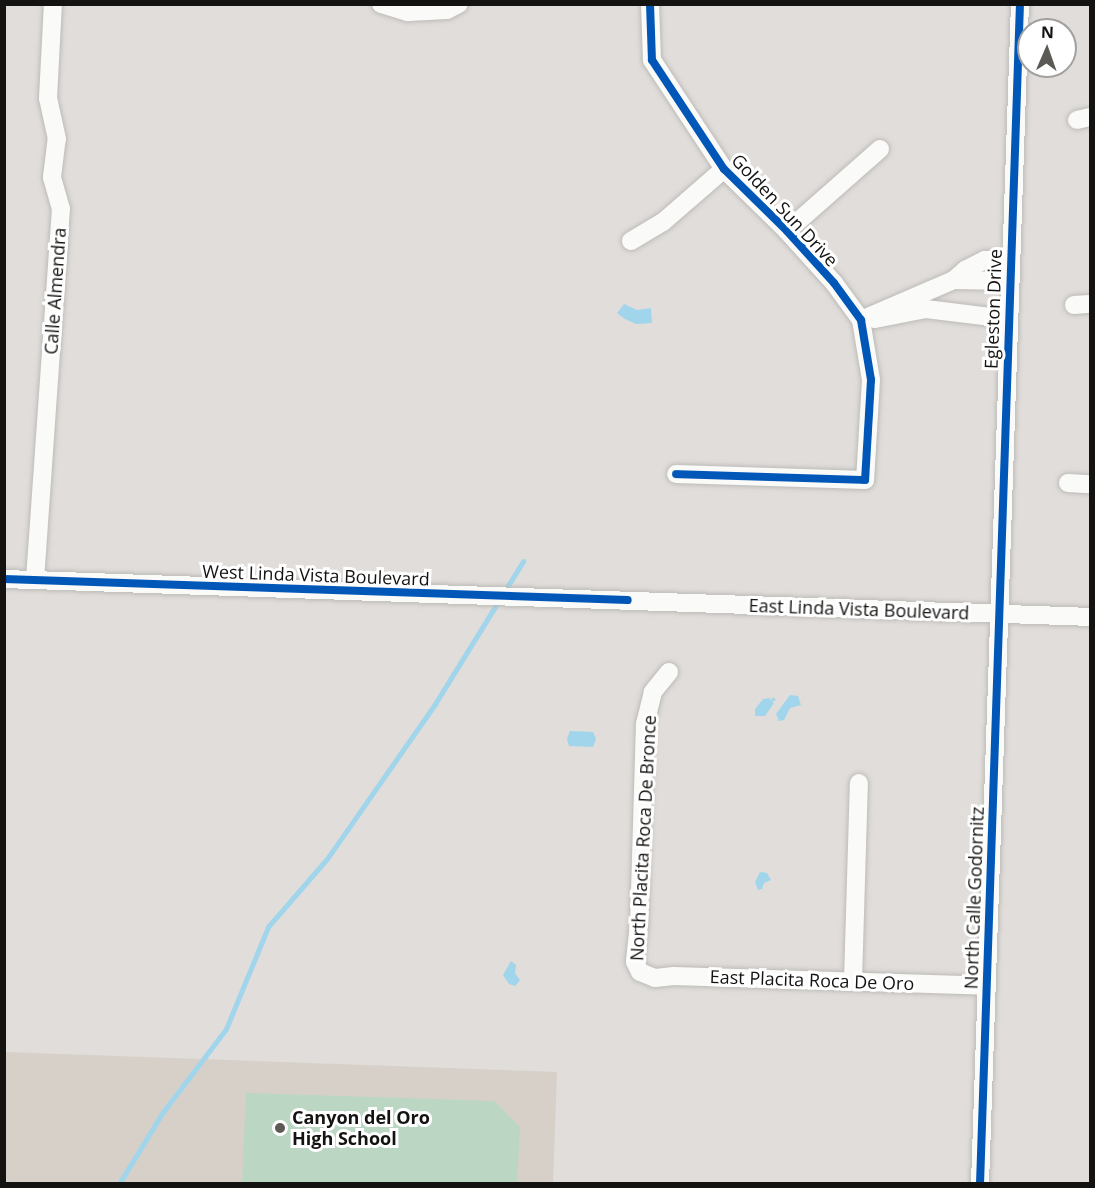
<!DOCTYPE html>
<html>
<head>
<meta charset="utf-8">
<style>
	body { margin:0 }
	#map { position:relative; width:1095px; height:1188px; overflow:hidden; background:#e0ddda; font-family:"Open Sans",sans-serif }
	div>[style] { position:absolute }
	.built>* { inset:0; background:#d6d0c8 }
	.green>* { inset:0; background:#bbd6c3 }
	.water>* { inset:0; background:#a0d5ec }
	.stream>* { height:4.5px; margin:-2.25px; padding:0 2.25px; transform-origin:2.25px; border-radius:2.25px; background:#a0d5ec }
	.roads { filter:drop-shadow(0 0 2px #bdbbb8) drop-shadow(0 0 2px #bdbbb8) }
	.minor>* { height:18px; margin:-9px; padding:0 9px; transform-origin:9px; border-radius:9px; background:#fafaf9 }
	.cycleway>* { height:8px; margin:-4px; padding:0 4px; transform-origin:4px; border-radius:4px; background:#0057b8 }
	.dots>* { width:16px; height:16px; translate:-50% -50%; box-sizing:border-box; border:3px solid #fff; border-radius:50% }
	span { translate:-50% -50%; white-space:nowrap; text-align:center; line-height:1.15; -webkit-text-stroke:6px #fff; paint-order:stroke }
	.street-label { font-size:18px; color:#141311 }
	.poi-label { font-size:18px; color:#141311; font-weight:700 }
	.left { translate:0 -50%; text-align:left }
	.frame { position:absolute; inset:0; border:6px solid #141311; pointer-events:none }
	.north { position:absolute; left:1017px; top:18px; width:60px; height:60px; box-sizing:border-box; background:#fff; border:2px solid #a1a1a0; border-radius:50%; rotate:2deg; font-size:16px; font-weight:700; line-height:24px; text-align:center; color:#141311 }
	.north::after { content:''; display:block; margin:auto; width:21px; height:27px; background:#5b5a57; clip-path:polygon(50% 0,100% 100%,50% 72%,0 100%) }
</style>
</head>
<body>
<div id="map">
	<div class="built">
		<div style="clip-path:polygon(5px 1052px,557px 1072px,553px 1183px,5px 1184px)"></div>
	</div>
	<div class="green">
		<div style="clip-path:polygon(246px 1093px,494px 1101px,520px 1127px,517px 1183px,242px 1183px)"></div>
	</div>
	<div class="water">
		<div style="clip-path:polygon(624px 304px,637px 310px,651px 308px,652px 323px,636px 324px,625px 319px,617px 313px)"></div>
		<div style="clip-path:polygon(790px 695px,798px 696px,801px 705px,790px 708px,784px 720px,779px 721px,776px 714px)"></div>
		<div style="clip-path:polygon(773px 697px,776px 700px,772px 702px,774px 703px,765px 716px,755px 716px,755px 709px,763px 699px,770px 698px,771px 701px)"></div>
		<div style="clip-path:polygon(570px 731px,593px 732px,596px 739px,593px 747px,569px 746px,567px 739px)"></div>
		<div style="clip-path:polygon(760px 872px,767px 873px,771px 880px,764px 883px,762px 889px,758px 890px,755px 882px)"></div>
		<div style="clip-path:polygon(511px 961px,516px 965px,515px 973px,520px 980px,515px 986px,509px 984px,503px 975px)"></div>
	</div>
	<div class="stream">
		<div style="left:504px;top:592px;width:36px;rotate:-58deg"></div>
		<div style="left:119px;top:1184px;width:84px;rotate:-58.6deg"></div>
		<div style="left:163px;top:1112px;width:104px;rotate:-52.8deg"></div>
		<div style="left:226px;top:1029px;width:110px;rotate:-67.6deg"></div>
		<div style="left:268px;top:927px;width:90px;rotate:-49.1deg"></div>
		<div style="left:327px;top:859px;width:189px;rotate:-55.1deg"></div>
		<div style="left:435px;top:704px;width:120px;rotate:-58.3deg"></div>
	</div>
	<div class="roads">
		<div class="minor">
			<div style="left:381px;top:4px;width:28px;rotate:17deg"></div>
			<div style="left:408px;top:12px;width:39px;rotate:-3deg"></div>
			<div style="left:447px;top:10px;width:13px;rotate:-27deg"></div>
			<div style="left:650px;top:4px;width:56px;rotate:88deg"></div>
			<div style="left:652px;top:60px;width:131px;rotate:56.6deg"></div>
			<div style="left:724px;top:169px;width:88px;rotate:44.5deg"></div>
			<div style="left:787px;top:231px;width:70px;rotate:47.9deg"></div>
			<div style="left:834px;top:283px;width:46px;rotate:53.9deg"></div>
			<div style="left:861px;top:320px;width:61px;rotate:80.5deg"></div>
			<div style="left:871px;top:380px;width:100px;rotate:93.4deg"></div>
			<div style="left:865px;top:480px;width:189px;rotate:-178.2deg"></div>
			<div style="left:1077px;top:120px;width:13px;rotate:-13deg"></div>
			<div style="left:787px;top:231px;width:124px;rotate:-41.4deg"></div>
			<div style="left:631px;top:241px;width:37px;rotate:-31deg"></div>
			<div style="left:663px;top:222px;width:81px;rotate:-41deg"></div>
			<div style="left:954px;top:280px;width:15px;rotate:-42deg"></div>
			<div style="left:965px;top:270px;width:22px;rotate:-27deg"></div>
			<div style="left:985px;top:260px;width:25px;rotate:-2deg"></div>
			<div style="left:1074px;top:305px;width:16px;rotate:-4deg"></div>
			<div style="left:875px;top:319px;width:52px;rotate:-11.1deg"></div>
			<div style="left:926px;top:309px;width:83px;rotate:7deg"></div>
			<div style="left:861px;top:320px;width:101px;rotate:-23.3deg"></div>
			<div style="left:954px;top:280px;width:55px;rotate:1deg"></div>
			<div style="left:1068px;top:483px;width:22px;rotate:3deg"></div>
			<div style="left:4px;top:579px;width:1087px;rotate:2deg"></div>
			<div style="left:35px;top:580px;width:372px;rotate:-86deg"></div>
			<div style="left:61px;top:209px;width:33px;rotate:-106deg"></div>
			<div style="left:52px;top:177px;width:38px;rotate:-83deg"></div>
			<div style="left:57px;top:139px;width:42px;rotate:-102.4deg"></div>
			<div style="left:48px;top:98px;width:94px;rotate:-87deg"></div>
			<div style="left:669px;top:672px;width:26px;rotate:129deg"></div>
			<div style="left:653px;top:692px;width:32px;rotate:104deg"></div>
			<div style="left:645px;top:723px;width:200px;rotate:91.7deg"></div>
			<div style="left:639px;top:923px;width:39px;rotate:96deg"></div>
			<div style="left:635px;top:962px;width:11px;rotate:63deg"></div>
			<div style="left:640px;top:972px;width:16px;rotate:22deg"></div>
			<div style="left:655px;top:978px;width:19px;rotate:-6deg"></div>
			<div style="left:674px;top:976px;width:312px;rotate:1.8deg"></div>
			<div style="left:853px;top:981px;width:198px;rotate:-88.3deg"></div>
			<div style="left:980px;top:1184px;width:1181px;rotate:-88.06deg"></div>
		</div>
	</div>
	<div class="cycleway">
		<div style="left:650px;top:4px;width:56px;rotate:88deg"></div>
		<div style="left:652px;top:60px;width:131px;rotate:56.6deg"></div>
		<div style="left:724px;top:169px;width:88px;rotate:44.5deg"></div>
		<div style="left:787px;top:231px;width:70px;rotate:47.9deg"></div>
		<div style="left:834px;top:283px;width:46px;rotate:53.9deg"></div>
		<div style="left:861px;top:320px;width:61px;rotate:80.5deg"></div>
		<div style="left:871px;top:380px;width:100px;rotate:93.4deg"></div>
		<div style="left:865px;top:480px;width:189px;rotate:-178.2deg"></div>
		<div style="left:4px;top:579px;width:624px;rotate:1.93deg"></div>
		<div style="left:980px;top:1184px;width:1181px;rotate:-88.06deg"></div>
	</div>
	<div class="dots">
		<div style="left:280px;top:1128px;background:#5b5a57"></div>
	</div>
	<div class="street-label">
		<span style="left:785px;top:210px;rotate:47deg">Golden Sun Drive</span>
		<span style="left:55px;top:291px;rotate:-86deg">Calle Almendra</span>
		<span style="left:993px;top:309px;rotate:-88deg">Egleston Drive</span>
		<span style="left:316px;top:575px;rotate:2deg">West Linda Vista Boulevard</span>
		<span style="left:859px;top:609px;rotate:2deg">East Linda Vista Boulevard</span>
		<span style="left:643px;top:838px;rotate:-87deg">North Placita Roca De Bronce</span>
		<span style="left:974px;top:898px;rotate:-88deg">North Calle Godornitz</span>
		<span style="left:812px;top:980px;rotate:2deg">East Placita Roca De Oro</span>
	</div>
	<div class="poi-label">
		<span class="left" style="left:292px;top:1128px">Canyon del Oro<br>High School</span>
	</div>
	<div class="frame"></div>
	<div class="north">N</div>
</div>
</body>
</html>
